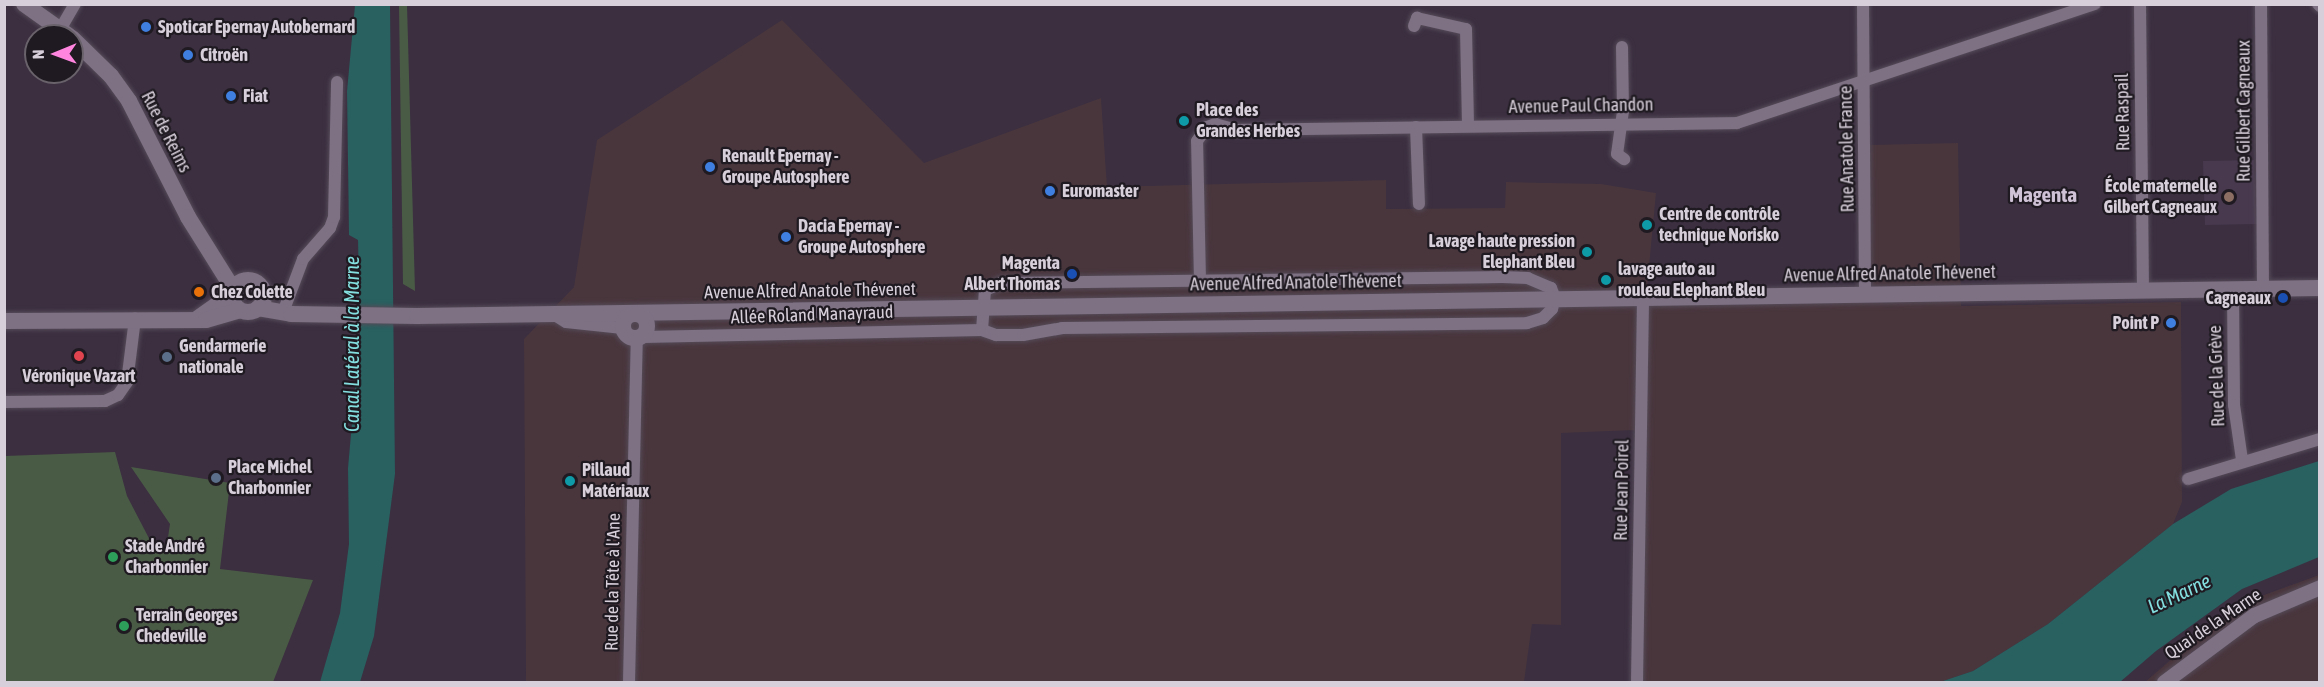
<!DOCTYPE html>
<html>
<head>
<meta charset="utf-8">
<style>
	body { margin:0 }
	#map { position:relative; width:2324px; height:687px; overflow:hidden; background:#3b2f40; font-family:"Asap Condensed",sans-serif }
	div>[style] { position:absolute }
	.industrial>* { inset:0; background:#49363d }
	.built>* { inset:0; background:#48394f }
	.green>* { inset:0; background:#4a5b45 }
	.water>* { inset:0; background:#296060 }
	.roads { filter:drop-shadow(0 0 2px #554b58) drop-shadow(0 0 2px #554b58) }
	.minor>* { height:12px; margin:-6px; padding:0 6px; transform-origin:6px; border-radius:6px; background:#7e7184 }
	.tertiary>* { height:15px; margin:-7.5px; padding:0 7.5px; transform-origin:7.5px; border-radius:7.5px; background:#7e7184 }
	.secondary>* { height:16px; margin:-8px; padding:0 8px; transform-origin:8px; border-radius:8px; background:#7e7184 }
	.secondary>.ring { margin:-8px; padding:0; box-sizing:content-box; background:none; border:16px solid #7e7184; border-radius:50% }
	.dots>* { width:16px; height:16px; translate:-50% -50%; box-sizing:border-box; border:3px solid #1f1a21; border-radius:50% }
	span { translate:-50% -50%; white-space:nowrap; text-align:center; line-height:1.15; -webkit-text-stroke:4.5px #1f1a21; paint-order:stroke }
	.poi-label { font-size:18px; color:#d7cfda; font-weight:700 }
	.left { translate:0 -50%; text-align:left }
	.right { translate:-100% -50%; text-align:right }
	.street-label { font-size:18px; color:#d7cfda }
	.water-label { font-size:20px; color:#84e0e0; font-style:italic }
	.quarter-label { font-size:21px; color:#cfc1d6; font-weight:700 }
	.frame { position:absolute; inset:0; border:6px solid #d7cfda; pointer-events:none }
	.north { position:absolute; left:24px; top:24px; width:60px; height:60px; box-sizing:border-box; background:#1f1a21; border:2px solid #69626b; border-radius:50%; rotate:269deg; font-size:16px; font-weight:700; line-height:24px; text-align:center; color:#d7cfda }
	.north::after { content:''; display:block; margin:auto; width:21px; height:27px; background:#ff85df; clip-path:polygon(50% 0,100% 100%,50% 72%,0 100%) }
</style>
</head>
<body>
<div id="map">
	<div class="industrial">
		<div style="clip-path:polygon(782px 20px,924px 163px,1101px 98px,1107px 187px,1386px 180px,1386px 209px,1505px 208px,1506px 182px,1601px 184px,1656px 193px,1647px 288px,1637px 301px,1636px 430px,1561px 433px,1561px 625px,1532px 624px,1524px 682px,526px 682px,524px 339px,574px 287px,597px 140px)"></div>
		<div style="clip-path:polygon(1958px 143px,1961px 306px,2181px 302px,2182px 502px,2173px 524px,2048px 624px,1973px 671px,1940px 682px,1643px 682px,1647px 305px,1872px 302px,1868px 145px)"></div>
		<div style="clip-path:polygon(2319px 575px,2319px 682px,2145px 682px,2188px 645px,2264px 595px)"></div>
	</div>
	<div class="built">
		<div style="clip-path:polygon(2254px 160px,2256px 224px,2205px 225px,2203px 161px)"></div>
	</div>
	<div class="green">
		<div style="clip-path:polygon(399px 5px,407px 5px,415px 291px,403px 284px)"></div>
		<div style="clip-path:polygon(115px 452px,127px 496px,153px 546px,167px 544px,170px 524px,131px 467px,230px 483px,220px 569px,313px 580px,273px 682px,5px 682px,5px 456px)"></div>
	</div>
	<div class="water">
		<div style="clip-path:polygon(355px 5px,390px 5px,395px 474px,374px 636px,360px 682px,320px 682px,340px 613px,349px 544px,348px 468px,360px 333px,358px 240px,349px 235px,347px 91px)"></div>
		<div style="clip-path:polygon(2319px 461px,2319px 557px,2242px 589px,2156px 651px,2120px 682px,1940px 682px,1973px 671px,2048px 624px,2173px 524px,2231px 489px)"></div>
	</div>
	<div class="roads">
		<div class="minor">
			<div style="left:1863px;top:4px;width:290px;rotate:89.6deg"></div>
			<div style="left:2140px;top:4px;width:286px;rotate:89.4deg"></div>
			<div style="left:2261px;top:4px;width:285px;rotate:89.6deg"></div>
			<div style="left:2318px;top:4px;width:3px;rotate:45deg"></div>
			<div style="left:1414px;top:26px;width:9px;rotate:-69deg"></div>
			<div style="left:1417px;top:18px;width:50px;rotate:12.7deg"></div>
			<div style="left:1466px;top:29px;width:96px;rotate:88.8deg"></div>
			<div style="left:61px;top:28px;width:28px;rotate:-60deg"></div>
			<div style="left:1622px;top:47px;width:64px;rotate:89.1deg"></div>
			<div style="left:1623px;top:111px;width:43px;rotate:97.9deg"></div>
			<div style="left:1617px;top:154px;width:9px;rotate:36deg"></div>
			<div style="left:1416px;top:127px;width:77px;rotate:87.8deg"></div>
			<div style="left:1200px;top:281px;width:140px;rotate:-91.2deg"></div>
			<div style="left:1197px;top:141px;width:17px;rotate:-54deg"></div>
			<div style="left:1207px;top:127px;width:9px;rotate:-21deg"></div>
			<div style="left:1215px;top:124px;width:24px;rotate:15deg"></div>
			<div style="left:1238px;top:130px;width:499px;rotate:-0.8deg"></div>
			<div style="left:1737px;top:123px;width:377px;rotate:-18.4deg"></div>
			<div style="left:2233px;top:289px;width:116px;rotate:89.5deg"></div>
			<div style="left:2234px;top:405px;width:56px;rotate:81.7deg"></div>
			<div style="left:285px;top:307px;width:51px;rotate:-69.4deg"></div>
			<div style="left:303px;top:259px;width:41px;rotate:-48.9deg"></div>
			<div style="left:330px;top:228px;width:12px;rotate:-70deg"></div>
			<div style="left:334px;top:217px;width:135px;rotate:-88.7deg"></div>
			<div style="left:553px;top:314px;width:15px;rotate:32deg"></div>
			<div style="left:566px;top:322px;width:57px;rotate:6deg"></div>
			<div style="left:643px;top:337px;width:339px;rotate:-1.2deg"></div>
			<div style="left:982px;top:330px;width:15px;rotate:20deg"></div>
			<div style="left:996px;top:335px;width:27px"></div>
			<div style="left:1023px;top:335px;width:40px;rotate:-10deg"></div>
			<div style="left:1062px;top:328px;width:465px;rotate:-0.6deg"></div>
			<div style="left:1527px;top:323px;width:17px;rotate:-17deg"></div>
			<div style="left:1543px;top:318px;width:13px;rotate:-45deg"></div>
			<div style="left:1552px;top:309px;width:11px;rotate:-75deg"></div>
			<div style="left:1555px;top:298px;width:11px;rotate:-112deg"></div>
			<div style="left:1551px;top:288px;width:25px;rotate:-157deg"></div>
			<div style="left:1528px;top:278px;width:26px;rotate:-178deg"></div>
			<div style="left:1502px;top:277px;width:501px;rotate:179.31deg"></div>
			<div style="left:1001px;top:283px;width:17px;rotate:156deg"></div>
			<div style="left:985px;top:290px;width:40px;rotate:94.3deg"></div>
			<div style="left:4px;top:402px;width:101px;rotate:-0.6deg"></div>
			<div style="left:105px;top:401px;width:14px;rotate:-25deg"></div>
			<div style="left:118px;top:395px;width:16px;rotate:-55deg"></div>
			<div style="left:127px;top:382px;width:64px;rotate:-82.8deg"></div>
			<div style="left:2188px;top:479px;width:138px;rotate:-16.9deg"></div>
			<div style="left:629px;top:682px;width:343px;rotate:-88.7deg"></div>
			<div style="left:1637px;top:682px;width:384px;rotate:-89.1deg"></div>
		</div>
		<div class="tertiary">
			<div style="left:2164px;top:682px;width:112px;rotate:-36.7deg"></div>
			<div style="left:2254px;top:615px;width:72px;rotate:-23deg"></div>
		</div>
		<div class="secondary">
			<div style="left:24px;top:4px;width:55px;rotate:35.4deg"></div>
			<div style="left:72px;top:38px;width:54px;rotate:44.3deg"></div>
			<div style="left:111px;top:76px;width:31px;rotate:54deg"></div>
			<div style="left:129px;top:101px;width:130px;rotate:63deg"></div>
			<div style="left:188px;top:217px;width:85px;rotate:58deg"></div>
			<div class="ring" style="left:232px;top:280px;width:16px;height:16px"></div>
			<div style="left:258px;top:308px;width:34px;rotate:10deg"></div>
			<div style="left:291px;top:314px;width:126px;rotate:0.9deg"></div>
			<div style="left:417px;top:316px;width:1903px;rotate:-0.84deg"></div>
			<div class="ring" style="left:623px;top:314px;width:8px;height:8px"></div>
			<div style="left:198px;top:318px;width:42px;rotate:-35.2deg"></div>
			<div style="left:4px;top:321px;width:202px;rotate:-0.3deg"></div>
			<div style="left:206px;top:320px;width:35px;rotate:-16deg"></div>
		</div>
	</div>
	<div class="dots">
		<div style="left:146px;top:27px;background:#3f7fe0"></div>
		<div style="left:188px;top:55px;background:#3f7fe0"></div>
		<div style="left:231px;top:96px;background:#3f7fe0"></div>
		<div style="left:1184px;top:121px;background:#0f9aa8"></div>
		<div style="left:710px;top:167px;background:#3f7fe0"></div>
		<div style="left:1050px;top:191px;background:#3f7fe0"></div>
		<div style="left:2229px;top:197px;background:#8d6e63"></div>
		<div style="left:1647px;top:225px;background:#0f9aa8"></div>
		<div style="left:786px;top:237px;background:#3f7fe0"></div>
		<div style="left:1587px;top:252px;background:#0f9aa8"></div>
		<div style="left:1072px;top:274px;background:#1a4fb4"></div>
		<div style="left:1606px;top:280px;background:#0f9aa8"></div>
		<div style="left:199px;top:292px;background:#e8710a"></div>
		<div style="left:2283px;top:298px;background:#1a4fb4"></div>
		<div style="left:2171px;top:323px;background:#3f7fe0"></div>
		<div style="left:79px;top:356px;background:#e0444e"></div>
		<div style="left:167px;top:357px;background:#5c6f8a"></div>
		<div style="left:216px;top:478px;background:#5c6f8a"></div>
		<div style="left:570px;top:481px;background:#0f9aa8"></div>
		<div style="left:113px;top:557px;background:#2e9e5b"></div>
		<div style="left:124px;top:626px;background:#2e9e5b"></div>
	</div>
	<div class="poi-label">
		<span class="left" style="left:158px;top:27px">Spoticar Epernay Autobernard</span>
		<span class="left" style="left:200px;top:55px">Citroën</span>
		<span class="left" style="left:243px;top:96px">Fiat</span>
		<span class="left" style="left:1196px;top:121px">Place des<br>Grandes Herbes</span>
		<span class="left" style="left:722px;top:167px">Renault Epernay -<br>Groupe Autosphere</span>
		<span class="right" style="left:2217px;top:197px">École maternelle<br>Gilbert Cagneaux</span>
		<span class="left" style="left:1062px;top:191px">Euromaster</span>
		<span class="left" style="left:1659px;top:225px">Centre de contrôle<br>technique Norisko</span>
		<span class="left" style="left:798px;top:237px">Dacia Epernay -<br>Groupe Autosphere</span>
		<span class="right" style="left:1575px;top:252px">Lavage haute pression<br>Elephant Bleu</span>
		<span class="right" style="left:1060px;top:274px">Magenta<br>Albert Thomas</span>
		<span class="left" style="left:1618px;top:280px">lavage auto au<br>rouleau Elephant Bleu</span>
		<span class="left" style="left:211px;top:292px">Chez Colette</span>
		<span class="right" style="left:2271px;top:298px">Cagneaux</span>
		<span class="right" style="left:2159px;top:323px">Point P</span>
		<span class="left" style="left:179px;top:357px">Gendarmerie<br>nationale</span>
		<span style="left:79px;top:376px">Véronique Vazart</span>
		<span class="left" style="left:228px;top:478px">Place Michel<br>Charbonnier</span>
		<span class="left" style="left:582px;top:481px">Pillaud<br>Matériaux</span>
		<span class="left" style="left:125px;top:557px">Stade André<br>Charbonnier</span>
		<span class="left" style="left:136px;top:626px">Terrain Georges<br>Chedeville</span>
	</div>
	<div class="street-label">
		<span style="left:1581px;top:106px;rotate:-1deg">Avenue Paul Chandon</span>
		<span style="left:2244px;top:111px;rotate:-90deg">Rue Gilbert Cagneaux</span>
		<span style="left:2123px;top:112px;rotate:-91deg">Rue Raspail</span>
		<span style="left:166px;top:132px;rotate:63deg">Rue de Reims</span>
		<span style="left:1847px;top:149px;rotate:-91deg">Rue Anatole France</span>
		<span style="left:1890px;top:274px;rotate:-1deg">Avenue Alfred Anatole Thévenet</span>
		<span style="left:1296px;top:283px;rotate:-1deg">Avenue Alfred Anatole Thévenet</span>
		<span style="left:810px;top:291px;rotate:-1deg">Avenue Alfred Anatole Thévenet</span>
		<span style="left:812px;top:315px;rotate:-2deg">Allée Roland Manayraud</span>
		<span style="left:2217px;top:376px;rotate:-92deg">Rue de la Grève</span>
		<span style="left:1622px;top:490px;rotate:-89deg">Rue Jean Poirel</span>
		<span style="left:613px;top:582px;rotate:-89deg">Rue de la Tête à l'Ane</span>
		<span style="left:2213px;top:624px;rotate:-34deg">Quai de la Marne</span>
	</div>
	<div class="water-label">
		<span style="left:351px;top:344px;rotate:-90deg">Canal Latéral à la Marne</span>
		<span style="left:2179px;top:593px;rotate:-25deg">La Marne</span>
	</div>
	<div class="quarter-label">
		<span style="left:2043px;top:194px">Magenta</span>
	</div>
	<div class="frame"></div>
	<div class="north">N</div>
</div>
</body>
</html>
